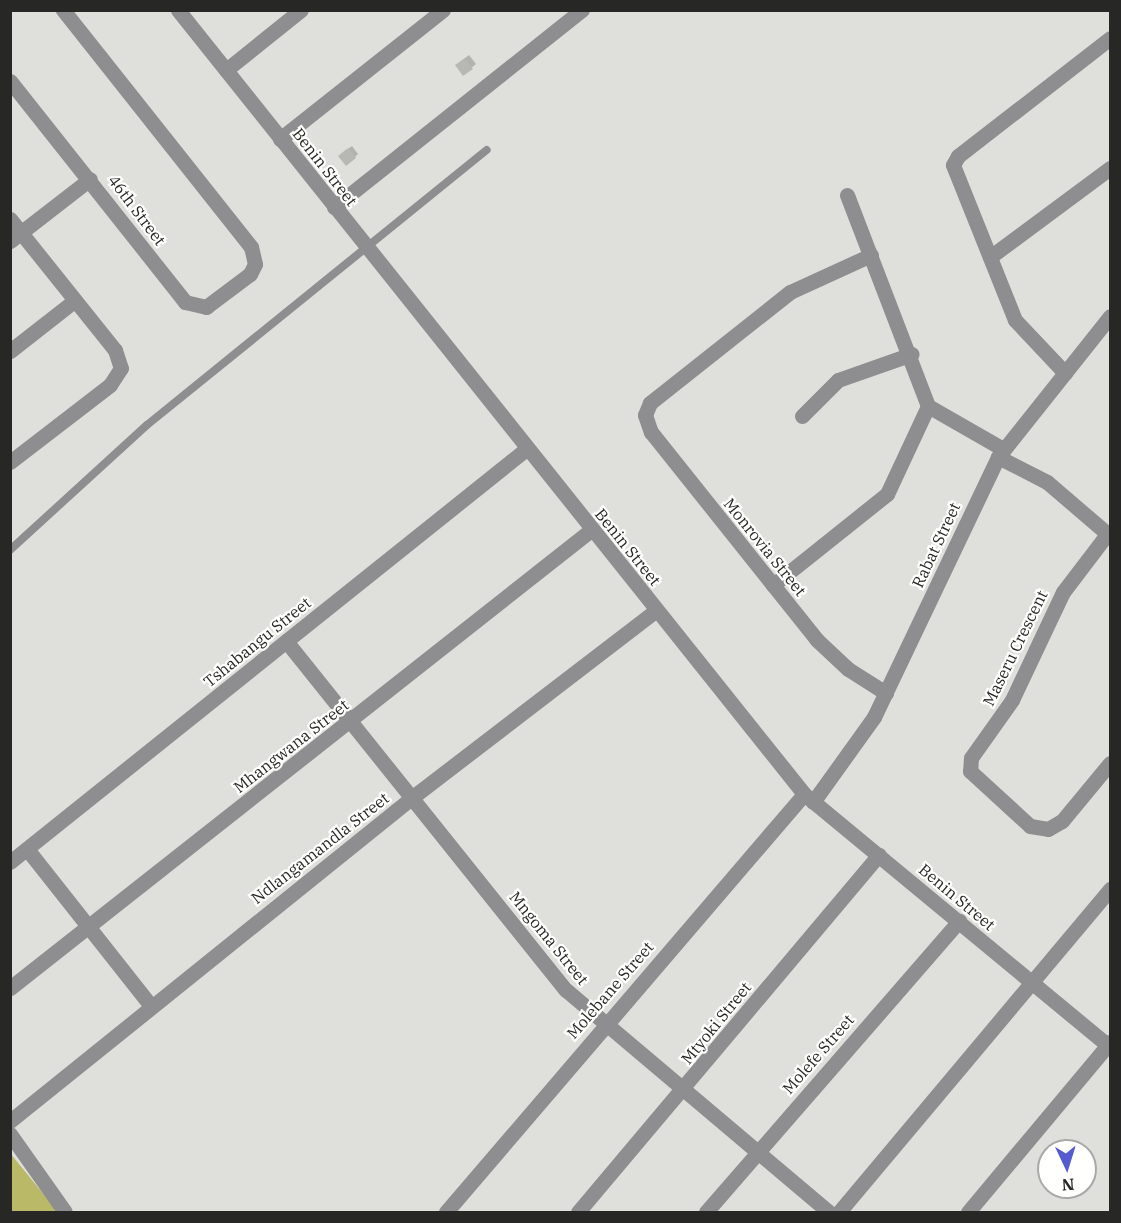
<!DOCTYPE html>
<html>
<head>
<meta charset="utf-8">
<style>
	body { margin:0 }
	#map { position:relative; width:1121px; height:1223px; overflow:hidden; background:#dfe0db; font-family:"IBM Plex Serif",serif }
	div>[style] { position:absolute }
	.green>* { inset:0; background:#b9b967 }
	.shadow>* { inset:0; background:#0003 }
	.building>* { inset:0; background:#b7b7b3 }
	.lane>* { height:8px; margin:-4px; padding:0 4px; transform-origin:4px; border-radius:4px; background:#8e8e90 }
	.street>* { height:15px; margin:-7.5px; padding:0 7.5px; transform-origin:7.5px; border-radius:7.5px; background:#8e8e90 }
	span { translate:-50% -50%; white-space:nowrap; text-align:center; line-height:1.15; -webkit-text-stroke:4.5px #fffffe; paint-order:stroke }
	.street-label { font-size:16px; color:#272726 }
	.frame { position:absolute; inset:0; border:12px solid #272726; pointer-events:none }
	.north { position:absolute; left:1037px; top:1139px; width:60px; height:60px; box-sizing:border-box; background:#fffffe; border:2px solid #a9a9a8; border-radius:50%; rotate:176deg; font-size:16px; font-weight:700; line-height:24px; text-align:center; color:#272726 }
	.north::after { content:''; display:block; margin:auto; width:21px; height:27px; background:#565ad1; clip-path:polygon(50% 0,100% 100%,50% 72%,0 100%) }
</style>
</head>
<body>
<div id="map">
	<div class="green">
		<div style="clip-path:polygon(10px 1153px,54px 1207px,55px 1212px,11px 1212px)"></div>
	</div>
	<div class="shadow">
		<div style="clip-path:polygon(469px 55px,476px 64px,464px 74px,460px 62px)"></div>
		<div style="clip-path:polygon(352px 146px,358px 154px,355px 157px,344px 152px)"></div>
	</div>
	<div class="building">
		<div style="clip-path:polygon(465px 58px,473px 69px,463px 76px,455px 65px)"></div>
		<div style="clip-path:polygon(348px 148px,356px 158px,346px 166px,338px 156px)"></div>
	</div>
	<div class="lane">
		<div style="left:10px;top:550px;width:185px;rotate:-42.4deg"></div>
		<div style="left:147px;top:425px;width:437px;rotate:-39deg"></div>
	</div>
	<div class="street">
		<div style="left:178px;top:10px;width:1003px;rotate:51.39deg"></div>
		<div style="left:804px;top:794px;width:397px;rotate:39.6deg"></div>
		<div style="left:226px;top:70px;width:96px;rotate:-38.7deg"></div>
		<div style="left:10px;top:81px;width:282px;rotate:51.6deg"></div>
		<div style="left:185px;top:302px;width:22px;rotate:13deg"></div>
		<div style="left:206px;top:307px;width:55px;rotate:-36.9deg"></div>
		<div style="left:250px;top:274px;width:11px;rotate:-63deg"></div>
		<div style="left:255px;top:264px;width:17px;rotate:-103deg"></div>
		<div style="left:251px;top:247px;width:303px;rotate:-128.4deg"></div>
		<div style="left:280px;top:139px;width:208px;rotate:-38.4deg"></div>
		<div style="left:334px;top:207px;width:317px;rotate:-38.5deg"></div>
		<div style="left:10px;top:219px;width:168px;rotate:51.3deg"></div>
		<div style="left:115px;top:350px;width:19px;rotate:72deg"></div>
		<div style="left:121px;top:368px;width:20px;rotate:123deg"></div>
		<div style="left:110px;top:385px;width:126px;rotate:142.4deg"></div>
		<div style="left:10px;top:241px;width:101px;rotate:-37.8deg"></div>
		<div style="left:871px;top:255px;width:89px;rotate:155.4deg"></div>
		<div style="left:790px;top:292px;width:179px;rotate:141.6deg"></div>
		<div style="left:650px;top:403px;width:13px;rotate:113deg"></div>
		<div style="left:645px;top:415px;width:18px;rotate:71deg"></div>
		<div style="left:651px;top:432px;width:266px;rotate:51.4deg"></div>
		<div style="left:817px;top:640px;width:42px;rotate:43.1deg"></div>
		<div style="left:848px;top:669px;width:45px;rotate:32.3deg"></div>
		<div style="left:990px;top:257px;width:149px;rotate:-36.6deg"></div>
		<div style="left:10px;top:351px;width:81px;rotate:-38deg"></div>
		<div style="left:1065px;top:373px;width:73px;rotate:-133.3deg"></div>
		<div style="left:1015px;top:320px;width:167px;rotate:-111.8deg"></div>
		<div style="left:953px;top:165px;width:10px;rotate:-61deg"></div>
		<div style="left:958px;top:156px;width:192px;rotate:-37.8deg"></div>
		<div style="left:928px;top:406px;width:86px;rotate:29.8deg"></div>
		<div style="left:802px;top:416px;width:51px;rotate:-45deg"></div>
		<div style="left:838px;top:380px;width:78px;rotate:-19.4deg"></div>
		<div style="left:998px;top:457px;width:55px;rotate:27deg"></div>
		<div style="left:1047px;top:482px;width:83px;rotate:40.6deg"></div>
		<div style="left:1108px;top:533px;width:74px;rotate:127.3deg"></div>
		<div style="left:1063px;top:592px;width:119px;rotate:115.3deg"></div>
		<div style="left:1012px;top:700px;width:71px;rotate:125.3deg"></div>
		<div style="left:971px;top:758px;width:13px;rotate:94deg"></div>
		<div style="left:970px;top:771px;width:81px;rotate:42.5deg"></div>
		<div style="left:1030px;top:826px;width:18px;rotate:9deg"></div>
		<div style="left:1048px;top:829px;width:16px;rotate:-30deg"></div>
		<div style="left:1062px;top:821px;width:75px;rotate:-50.4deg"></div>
		<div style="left:773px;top:585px;width:146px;rotate:-38.6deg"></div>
		<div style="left:887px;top:494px;width:97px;rotate:-65deg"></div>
		<div style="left:928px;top:406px;width:226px;rotate:-111deg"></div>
		<div style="left:286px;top:641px;width:447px;rotate:51.3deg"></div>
		<div style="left:566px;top:990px;width:344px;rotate:40.2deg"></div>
		<div style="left:813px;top:802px;width:105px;rotate:-54.3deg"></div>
		<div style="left:874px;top:717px;width:288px;rotate:-64.5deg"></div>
		<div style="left:998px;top:457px;width:180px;rotate:-51.5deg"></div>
		<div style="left:27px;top:849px;width:199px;rotate:51.7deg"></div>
		<div style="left:10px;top:862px;width:660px;rotate:-38.66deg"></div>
		<div style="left:10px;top:988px;width:740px;rotate:-38.25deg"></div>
		<div style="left:10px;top:1121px;width:518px;rotate:-38.82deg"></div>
		<div style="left:414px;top:796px;width:305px;rotate:-37.5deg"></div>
		<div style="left:10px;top:1134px;width:95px;rotate:54.8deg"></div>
		<div style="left:446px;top:1212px;width:550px;rotate:-49.42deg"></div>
		<div style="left:578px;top:1212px;width:467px;rotate:-49.9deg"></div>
		<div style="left:706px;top:1212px;width:386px;rotate:-49deg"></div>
		<div style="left:839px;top:1212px;width:422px;rotate:-50deg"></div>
		<div style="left:968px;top:1212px;width:222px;rotate:-50.1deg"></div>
	</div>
	<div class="street-label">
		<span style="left:325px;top:167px;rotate:52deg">Benin Street</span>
		<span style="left:137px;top:210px;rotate:53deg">46th Street</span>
		<span style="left:936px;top:545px;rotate:-65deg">Rabat Street</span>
		<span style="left:628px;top:547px;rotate:51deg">Benin Street</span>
		<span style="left:765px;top:547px;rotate:51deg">Monrovia Street</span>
		<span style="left:257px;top:642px;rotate:-39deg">Tshabangu Street</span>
		<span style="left:1015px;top:648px;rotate:-64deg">Maseru Crescent</span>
		<span style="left:291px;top:746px;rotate:-38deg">Mhangwana Street</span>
		<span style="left:320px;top:848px;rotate:-38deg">Ndlangamandla Street</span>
		<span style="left:957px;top:897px;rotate:40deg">Benin Street</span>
		<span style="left:549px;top:938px;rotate:51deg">Mngoma Street</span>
		<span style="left:610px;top:990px;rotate:-49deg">Molebane Street</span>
		<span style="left:716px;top:1023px;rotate:-51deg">Mtyoki Street</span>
		<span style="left:818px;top:1054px;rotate:-49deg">Molefe Street</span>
	</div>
	<div class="frame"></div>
	<div class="north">N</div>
</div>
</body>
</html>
